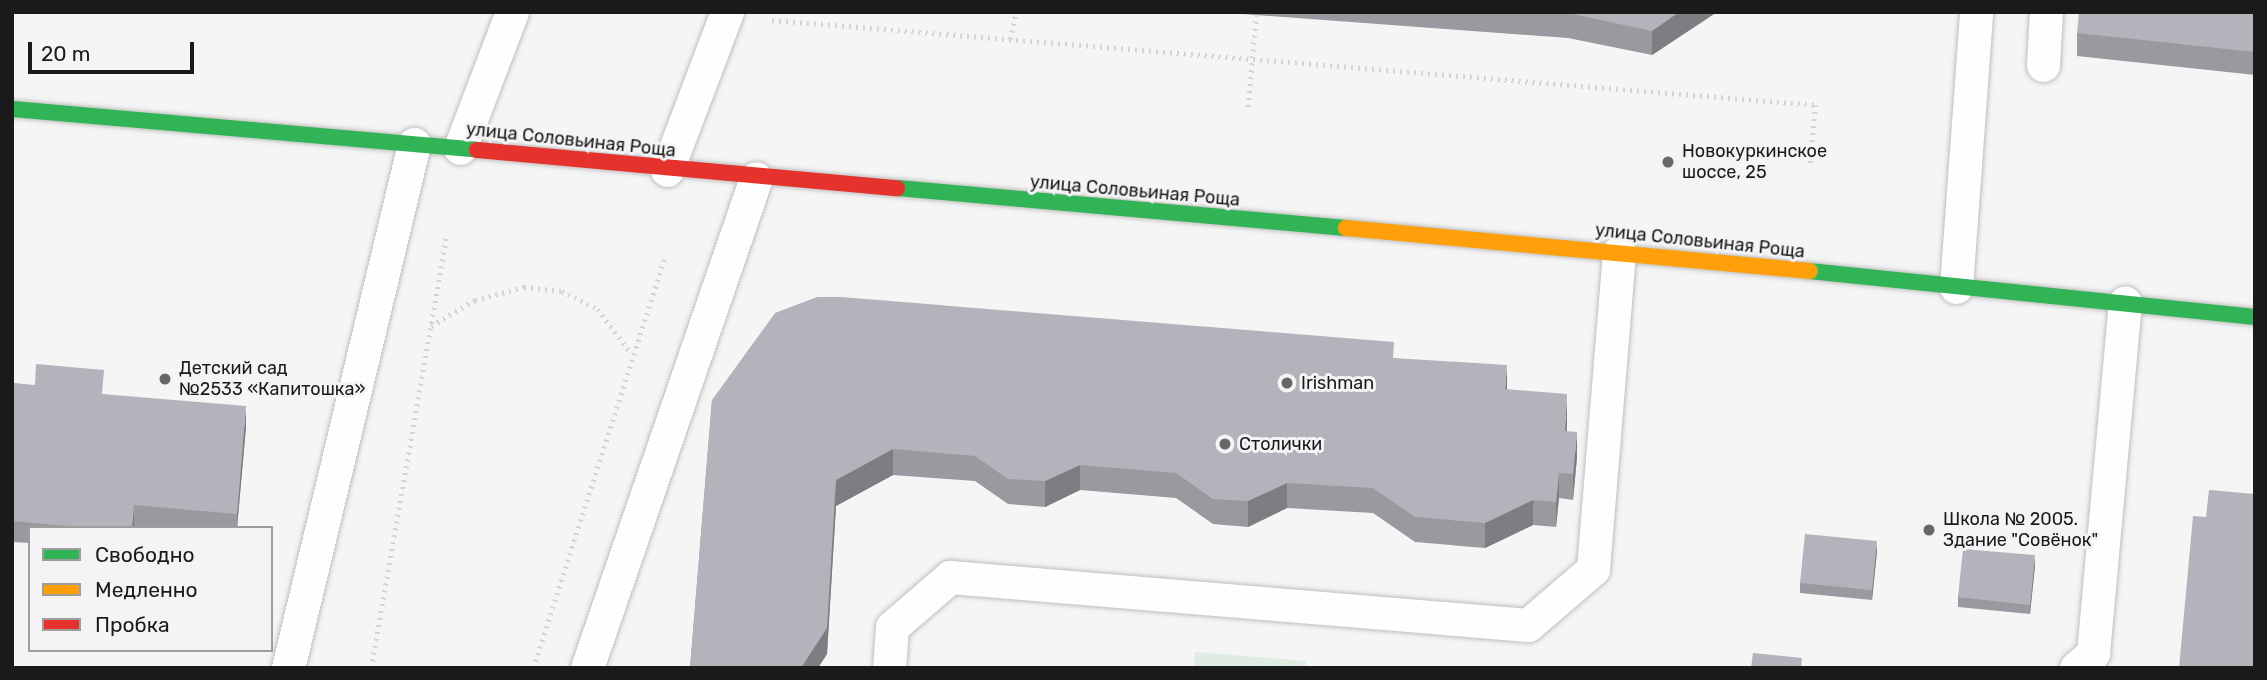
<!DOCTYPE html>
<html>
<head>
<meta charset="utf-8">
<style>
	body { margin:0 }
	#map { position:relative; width:2267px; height:680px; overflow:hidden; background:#f5f5f5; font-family:Rubik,sans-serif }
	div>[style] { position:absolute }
	.green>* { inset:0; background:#deece2 }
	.path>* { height:4.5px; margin-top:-2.25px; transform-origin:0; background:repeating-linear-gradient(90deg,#d4d4d5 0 2px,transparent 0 7px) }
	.roads { filter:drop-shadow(0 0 2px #bfbfbf) drop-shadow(0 0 2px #bfbfbf) }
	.lane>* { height:33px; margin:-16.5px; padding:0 16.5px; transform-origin:16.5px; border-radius:16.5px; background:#fefefe }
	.fast>* { height:16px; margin:-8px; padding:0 8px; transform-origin:8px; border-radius:8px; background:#30b455 }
	.slow>* { height:16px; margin:-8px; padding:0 8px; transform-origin:8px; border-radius:8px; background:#ff9f0a }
	.jam>* { height:16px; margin:-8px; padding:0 8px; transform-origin:8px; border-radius:8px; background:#e5322d }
	.wall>* { inset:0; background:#9b99a0 }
	.shaded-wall>* { inset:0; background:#7e7d82 }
	.building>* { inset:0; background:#b4b2ba }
	.dots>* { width:19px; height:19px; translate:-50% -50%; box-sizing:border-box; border:4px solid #f4f4f6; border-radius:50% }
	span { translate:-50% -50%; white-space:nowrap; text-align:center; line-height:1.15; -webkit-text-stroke:6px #f4f4f6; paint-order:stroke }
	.street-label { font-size:18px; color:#1a1a1a }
	.poi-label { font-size:18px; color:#1a1a1a }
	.left { translate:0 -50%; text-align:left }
	.frame { position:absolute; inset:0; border:14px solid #1a1a1a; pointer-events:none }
	.legend { position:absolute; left:28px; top:526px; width:245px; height:126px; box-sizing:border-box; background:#f4f4f6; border:2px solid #9d9d9e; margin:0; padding:9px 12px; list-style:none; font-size:21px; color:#1a1a1a }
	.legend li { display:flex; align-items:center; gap:14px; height:35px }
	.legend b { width:35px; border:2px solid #9d9d9e }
	.scale { position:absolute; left:28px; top:42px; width:166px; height:32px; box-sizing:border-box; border:4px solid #1a1a1a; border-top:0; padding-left:9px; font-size:21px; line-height:24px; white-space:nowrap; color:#1a1a1a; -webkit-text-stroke:5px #f4f4f6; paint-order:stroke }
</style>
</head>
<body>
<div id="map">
	<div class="green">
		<div style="clip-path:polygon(1195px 652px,1306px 661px,1305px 668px,1194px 668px)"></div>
	</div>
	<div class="path">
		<div style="left:772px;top:20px;width:1047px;rotate:4.65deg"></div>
		<div style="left:1816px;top:105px;width:60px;rotate:95.7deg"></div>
		<div style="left:1010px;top:39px;width:28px;rotate:-77deg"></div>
		<div style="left:1248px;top:107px;width:92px;rotate:-85deg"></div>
		<div style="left:431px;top:326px;width:51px;rotate:-30.6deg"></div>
		<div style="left:475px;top:300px;width:51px;rotate:-14.9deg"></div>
		<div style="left:524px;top:287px;width:38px;rotate:6deg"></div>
		<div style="left:562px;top:291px;width:40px;rotate:26.6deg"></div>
		<div style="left:598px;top:309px;width:55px;rotate:53.1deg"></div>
		<div style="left:371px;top:668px;width:436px;rotate:-80.1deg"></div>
		<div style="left:533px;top:668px;width:429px;rotate:-72.2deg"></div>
	</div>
	<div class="roads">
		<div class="lane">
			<div style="left:2043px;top:65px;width:53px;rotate:-86.8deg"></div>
			<div style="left:460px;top:148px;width:146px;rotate:-69.1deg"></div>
			<div style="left:667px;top:170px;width:169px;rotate:-69.2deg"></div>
			<div style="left:1956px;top:287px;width:276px;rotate:-85.8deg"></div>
			<div style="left:288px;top:668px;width:539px;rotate:-76.48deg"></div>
			<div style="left:587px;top:668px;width:518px;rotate:-70.97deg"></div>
			<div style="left:889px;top:668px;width:41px;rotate:-85.8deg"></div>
			<div style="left:892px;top:627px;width:77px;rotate:-40.8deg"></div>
			<div style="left:950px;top:577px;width:580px;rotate:4.75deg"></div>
			<div style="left:1528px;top:625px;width:86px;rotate:-40.7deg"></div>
			<div style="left:1593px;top:569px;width:318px;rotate:-85.3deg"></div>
			<div style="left:2076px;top:668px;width:23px;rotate:-41deg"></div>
			<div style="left:2093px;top:653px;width:352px;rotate:-84.8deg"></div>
		</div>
		<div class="fast">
			<div style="left:12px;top:109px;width:467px;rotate:5deg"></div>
			<div style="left:897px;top:188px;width:451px;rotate:5.1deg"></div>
			<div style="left:1810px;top:271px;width:447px;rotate:5.9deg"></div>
		</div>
		<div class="slow">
			<div style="left:1346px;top:228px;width:466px;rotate:5.3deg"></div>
		</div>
		<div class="jam">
			<div style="left:477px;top:150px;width:422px;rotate:5.2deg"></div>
		</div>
	</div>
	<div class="wall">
		<div style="clip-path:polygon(1216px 12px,1717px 12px,1652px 55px,1568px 38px)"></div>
		<div style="clip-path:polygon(2255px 12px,2255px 75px,2077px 56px,2077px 33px)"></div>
		<div style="clip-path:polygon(1394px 358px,1507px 389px,1567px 420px,1567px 431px,1577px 457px,1573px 500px,1559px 498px,1556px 527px,1533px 525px,1485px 548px,1415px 542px,1373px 513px,1287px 508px,1248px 527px,1213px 524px,1176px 498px,1080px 490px,1045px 507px,1008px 504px,975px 481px,893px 475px,836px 506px,827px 654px,818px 668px,690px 668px,712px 400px)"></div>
		<div style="clip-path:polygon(12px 383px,103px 394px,246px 427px,237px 528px,158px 528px,134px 526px,134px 528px,30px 528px,30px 543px,12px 542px)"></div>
		<div style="clip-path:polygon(1877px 551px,1872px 600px,1800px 593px,1800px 583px)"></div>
		<div style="clip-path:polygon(2035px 565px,2030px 614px,1958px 607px,1958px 597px)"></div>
	</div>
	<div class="shaded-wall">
		<div style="clip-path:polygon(1679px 12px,1717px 12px,1652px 55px,1652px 31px)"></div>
		<div style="clip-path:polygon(1507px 365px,1507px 391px,1505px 389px)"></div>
		<div style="clip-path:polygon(1567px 394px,1567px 420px,1565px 456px,1565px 431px)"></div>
		<div style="clip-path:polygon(246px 406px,246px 427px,237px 528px,237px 514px)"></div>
		<div style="clip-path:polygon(1577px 432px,1577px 457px,1573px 500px,1573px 474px)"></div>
		<div style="clip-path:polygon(893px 449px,893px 475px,836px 506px,827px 654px,818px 668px,801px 668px,836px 480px)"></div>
		<div style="clip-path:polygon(1080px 465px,1080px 490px,1045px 507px,1045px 481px)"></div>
		<div style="clip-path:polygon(1559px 473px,1559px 498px,1556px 527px,1556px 502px)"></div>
		<div style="clip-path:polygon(1287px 483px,1287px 508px,1248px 527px,1248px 501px)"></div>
		<div style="clip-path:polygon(1533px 500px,1533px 525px,1485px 548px,1485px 523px)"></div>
		<div style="clip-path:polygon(134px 505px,134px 528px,132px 528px)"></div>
		<div style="clip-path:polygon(1877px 541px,1877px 551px,1872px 600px,1872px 590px)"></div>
		<div style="clip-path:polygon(2035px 555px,2035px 565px,2030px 614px,2030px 605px)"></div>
	</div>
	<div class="building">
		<div style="clip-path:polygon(1558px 12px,1679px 12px,1652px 31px,1568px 13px)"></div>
		<div style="clip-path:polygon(2079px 12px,2255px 12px,2255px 52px,2077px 33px)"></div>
		<div style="clip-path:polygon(817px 297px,841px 297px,1394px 342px,1393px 358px,1507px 365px,1505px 389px,1567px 394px,1565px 431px,1577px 432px,1573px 474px,1559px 473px,1556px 502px,1533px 500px,1485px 523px,1415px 517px,1373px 488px,1287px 483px,1248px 501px,1213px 499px,1176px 473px,1080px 465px,1045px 481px,1008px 479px,975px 456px,893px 449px,836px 480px,827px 628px,801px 668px,690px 668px,712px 400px,775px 313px)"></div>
		<div style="clip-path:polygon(36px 364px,104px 370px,102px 394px,246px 406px,237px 514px,134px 505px,132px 528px,91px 528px,12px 521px,12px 383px,35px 385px)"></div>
		<div style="clip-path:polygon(2209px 490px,2255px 494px,2255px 668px,2179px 668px,2193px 516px,2206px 517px)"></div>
		<div style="clip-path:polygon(1805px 534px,1877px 541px,1872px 590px,1800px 583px)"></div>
		<div style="clip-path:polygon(1963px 549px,2035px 555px,2030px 605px,1958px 597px)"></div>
		<div style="clip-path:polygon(1753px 653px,1802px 658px,1801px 668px,1751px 668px)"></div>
	</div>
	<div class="dots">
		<div style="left:1668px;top:162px;background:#676767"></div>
		<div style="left:165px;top:379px;background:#676767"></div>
		<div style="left:1287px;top:383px;background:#676767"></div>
		<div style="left:1225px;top:444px;background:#676767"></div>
		<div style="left:1929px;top:530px;background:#676767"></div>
	</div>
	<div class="street-label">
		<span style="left:571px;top:140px;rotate:6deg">улица Соловьиная Роща</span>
		<span style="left:1135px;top:191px;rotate:5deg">улица Соловьиная Роща</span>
		<span style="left:1700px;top:241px;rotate:6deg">улица Соловьиная Роща</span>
	</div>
	<div class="poi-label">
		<span class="left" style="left:1682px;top:162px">Новокуркинское<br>шоссе, 25</span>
		<span class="left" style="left:179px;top:379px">Детский сад<br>№2533 «Капитошка»</span>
		<span class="left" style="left:1301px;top:383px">Irishman</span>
		<span class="left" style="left:1239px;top:444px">Столички</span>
		<span class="left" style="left:1943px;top:530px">Школа № 2005.<br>Здание "Совёнок"</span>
	</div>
	<div class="frame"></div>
	<ul class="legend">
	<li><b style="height:9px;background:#30b455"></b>Свободно</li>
	<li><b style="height:9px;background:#ff9f0a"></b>Медленно</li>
	<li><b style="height:9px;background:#e5322d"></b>Пробка</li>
	</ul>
	<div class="scale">20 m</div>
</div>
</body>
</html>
